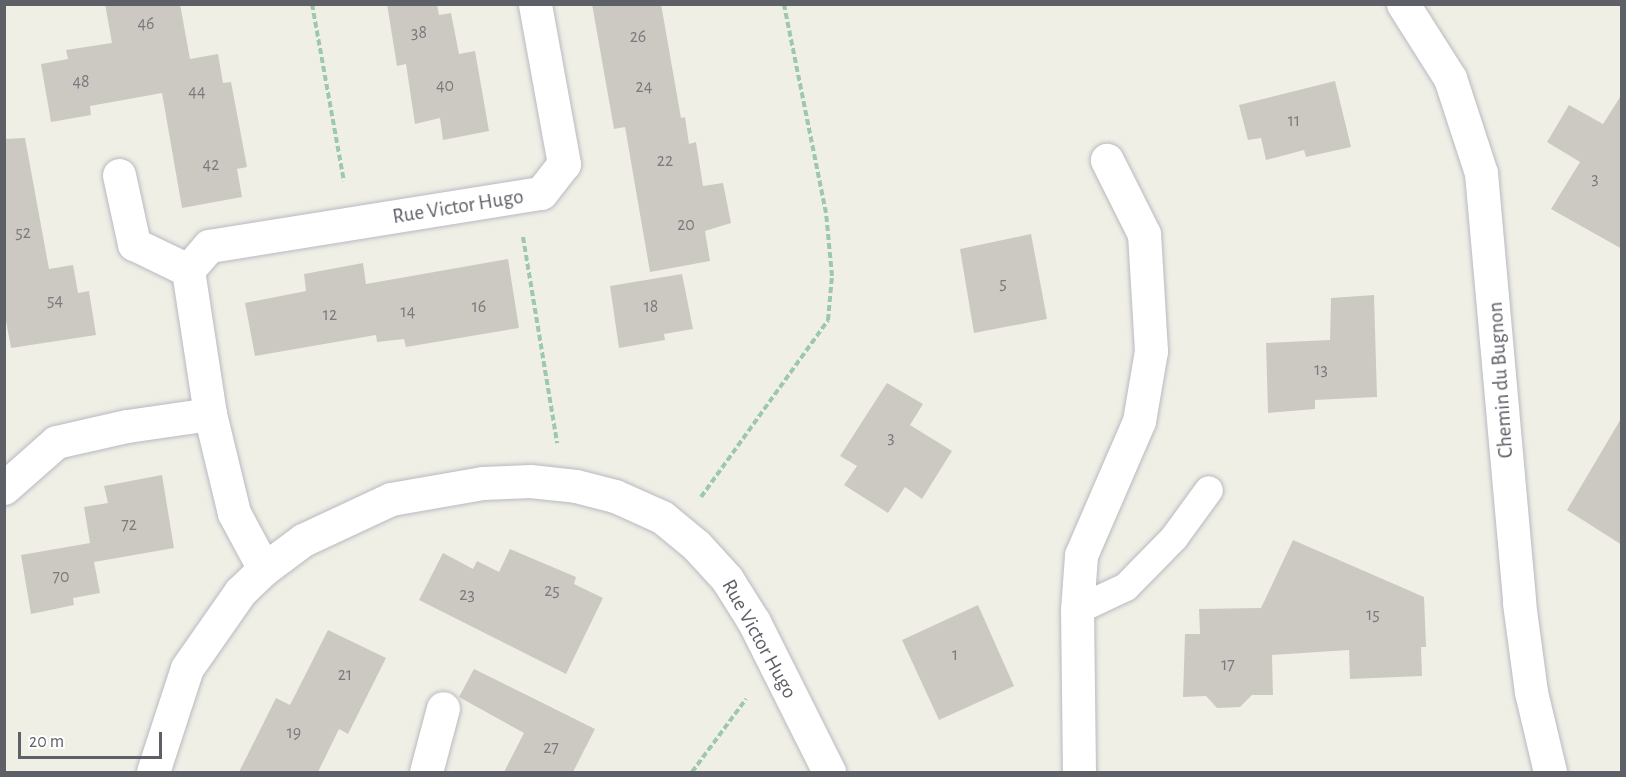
<!DOCTYPE html>
<html>
<head>
<meta charset="utf-8">
<style>
	body { margin:0 }
	#map { position:relative; width:1626px; height:777px; overflow:hidden; background:#f0efe6; font-family:"Alegreya Sans",sans-serif }
	div>[style] { position:absolute }
	.building>* { inset:0; background:#ccc9c3 }
	.path>* { height:4px; margin-top:-2px; transform-origin:0; background:repeating-linear-gradient(90deg,#9cc8ae 0 6px,transparent 0 9px) }
	.roads { filter:drop-shadow(0 0 2px #b8bac0) drop-shadow(0 0 2px #b8bac0) }
	.lane>* { height:28px; margin:-14px; padding:0 14px; transform-origin:14px; border-radius:14px; background:#fff }
	.street>* { height:33px; margin:-16.5px; padding:0 16.5px; transform-origin:16.5px; border-radius:16.5px; background:#fff }
	span { translate:-50% -50%; white-space:nowrap; text-align:center; line-height:1.15; -webkit-text-stroke:4.5px #fff; paint-order:stroke }
	.number-label { font-size:18px; color:#7a7a7e }
	.number-label span { -webkit-text-stroke-width:0 }
	.street-label { font-size:21px; color:#5e6067 }
	.frame { position:absolute; inset:0; border:6px solid #5e6067; pointer-events:none }
	.scale { position:absolute; left:18px; top:732px; width:144px; height:27px; box-sizing:border-box; border:3px solid #5e6067; border-top:0; padding-left:8px; font-size:18px; line-height:21px; white-space:nowrap; color:#5e6067; -webkit-text-stroke:4px #fff; paint-order:stroke }
</style>
</head>
<body>
<div id="map">
	<div class="building">
		<div style="clip-path:polygon(105px 4px,180px 4px,190px 59px,218px 54px,223px 83px,231px 82px,247px 167px,237px 169px,242px 197px,182px 208px,162px 93px,90px 106px,91px 115px,51px 122px,41px 64px,68px 59px,66px 50px,112px 43px)"></div>
		<div style="clip-path:polygon(387px 4px,437px 4px,439px 15px,451px 13px,459px 54px,475px 51px,489px 131px,443px 140px,440px 118px,415px 124px,406px 64px,397px 66px)"></div>
		<div style="clip-path:polygon(592px 4px,661px 4px,681px 118px,685px 117px,689px 144px,696px 142px,703px 186px,723px 183px,731px 223px,705px 231px,710px 261px,650px 272px,625px 127px,614px 129px)"></div>
		<div style="clip-path:polygon(1335px 81px,1351px 147px,1306px 157px,1304px 150px,1266px 160px,1261px 138px,1248px 140px,1239px 105px)"></div>
		<div style="clip-path:polygon(1622px 94px,1622px 249px,1551px 209px,1580px 162px,1547px 142px,1569px 105px,1603px 124px)"></div>
		<div style="clip-path:polygon(25px 138px,49px 269px,73px 265px,78px 293px,89px 291px,96px 335px,11px 348px,4px 310px,4px 139px)"></div>
		<div style="clip-path:polygon(1031px 234px,1047px 319px,974px 333px,960px 249px)"></div>
		<div style="clip-path:polygon(508px 259px,519px 328px,406px 347px,404px 339px,377px 342px,376px 335px,255px 356px,245px 303px,306px 291px,304px 274px,363px 263px,366px 284px)"></div>
		<div style="clip-path:polygon(682px 274px,693px 329px,664px 334px,665px 340px,619px 348px,610px 286px)"></div>
		<div style="clip-path:polygon(1374px 295px,1377px 397px,1315px 400px,1315px 409px,1268px 413px,1266px 343px,1330px 340px,1331px 298px)"></div>
		<div style="clip-path:polygon(887px 383px,923px 404px,910px 425px,952px 451px,922px 499px,905px 487px,888px 513px,844px 485px,857px 466px,840px 456px)"></div>
		<div style="clip-path:polygon(1622px 417px,1622px 545px,1567px 510px)"></div>
		<div style="clip-path:polygon(162px 475px,174px 548px,94px 562px,100px 593px,73px 598px,74px 605px,31px 614px,21px 555px,90px 543px,84px 507px,108px 503px,104px 486px)"></div>
		<div style="clip-path:polygon(1293px 540px,1424px 597px,1426px 647px,1421px 647px,1422px 676px,1350px 679px,1349px 650px,1272px 655px,1273px 695px,1252px 695px,1240px 707px,1217px 708px,1206px 696px,1183px 697px,1185px 634px,1200px 634px,1199px 609px,1261px 608px)"></div>
		<div style="clip-path:polygon(510px 549px,576px 577px,574px 584px,603px 598px,566px 674px,419px 600px,443px 553px,473px 569px,477px 561px,499px 572px)"></div>
		<div style="clip-path:polygon(978px 605px,1014px 686px,939px 720px,902px 640px)"></div>
		<div style="clip-path:polygon(328px 630px,386px 658px,348px 734px,339px 729px,318px 772px,239px 772px,276px 698px,290px 705px)"></div>
		<div style="clip-path:polygon(474px 669px,595px 729px,573px 772px,504px 772px,524px 733px,459px 697px)"></div>
	</div>
	<div class="path">
		<div style="left:312px;top:4px;width:180px;rotate:79.8deg"></div>
		<div style="left:523px;top:237px;width:209px;rotate:80.6deg"></div>
		<div style="left:701px;top:497px;width:218px;rotate:-54.3deg"></div>
		<div style="left:828px;top:320px;width:44px;rotate:-84.8deg"></div>
		<div style="left:832px;top:276px;width:63px;rotate:-95.4deg"></div>
		<div style="left:826px;top:213px;width:213px;rotate:-101.4deg"></div>
		<div style="left:692px;top:772px;width:91px;rotate:-53.5deg"></div>
	</div>
	<div class="roads">
		<div class="lane">
			<div style="left:1077px;top:610px;width:54px;rotate:-25.1deg"></div>
			<div style="left:1126px;top:587px;width:69px;rotate:-45.6deg"></div>
			<div style="left:1174px;top:538px;width:59px;rotate:-53.9deg"></div>
		</div>
		<div class="street">
			<div style="left:1403px;top:4px;width:88px;rotate:57.6deg"></div>
			<div style="left:1450px;top:78px;width:100px;rotate:71.9deg"></div>
			<div style="left:1481px;top:173px;width:432px;rotate:84.9deg"></div>
			<div style="left:1519px;top:603px;width:90px;rotate:82.3deg"></div>
			<div style="left:1531px;top:692px;width:82px;rotate:76.6deg"></div>
			<div style="left:119px;top:175px;width:71px;rotate:77.7deg"></div>
			<div style="left:134px;top:244px;width:60px;rotate:25.7deg"></div>
			<div style="left:4px;top:488px;width:69px;rotate:-41.5deg"></div>
			<div style="left:56px;top:442px;width:73px;rotate:-12.7deg"></div>
			<div style="left:127px;top:426px;width:84px;rotate:-8.2deg"></div>
			<div style="left:264px;top:569px;width:64px;rotate:-118.2deg"></div>
			<div style="left:234px;top:513px;width:102px;rotate:-103.6deg"></div>
			<div style="left:210px;top:414px;width:146px;rotate:-98.7deg"></div>
			<div style="left:188px;top:270px;width:32px;rotate:-49deg"></div>
			<div style="left:209px;top:246px;width:336px;rotate:-9.1deg"></div>
			<div style="left:541px;top:193px;width:37px;rotate:-52deg"></div>
			<div style="left:564px;top:164px;width:163px;rotate:-100.3deg"></div>
			<div style="left:153px;top:772px;width:109px;rotate:-71.9deg"></div>
			<div style="left:187px;top:668px;width:93px;rotate:-55.1deg"></div>
			<div style="left:240px;top:592px;width:33px;rotate:-44deg"></div>
			<div style="left:264px;top:569px;width:49px;rotate:-36.6deg"></div>
			<div style="left:303px;top:540px;width:97px;rotate:-25deg"></div>
			<div style="left:391px;top:499px;width:93px;rotate:-9.9deg"></div>
			<div style="left:483px;top:483px;width:47px;rotate:-2.4deg"></div>
			<div style="left:530px;top:481px;width:46px;rotate:6.2deg"></div>
			<div style="left:576px;top:486px;width:40px;rotate:14.4deg"></div>
			<div style="left:615px;top:496px;width:51px;rotate:24.1deg"></div>
			<div style="left:662px;top:517px;width:44px;rotate:39.5deg"></div>
			<div style="left:696px;top:545px;width:46px;rotate:47.6deg"></div>
			<div style="left:727px;top:579px;width:51px;rotate:57.9deg"></div>
			<div style="left:754px;top:622px;width:168px;rotate:63.4deg"></div>
			<div style="left:426px;top:772px;width:66px;rotate:-75.1deg"></div>
			<div style="left:1079px;top:772px;width:162px;rotate:-90.7deg"></div>
			<div style="left:1077px;top:610px;width:55px;rotate:-85.8deg"></div>
			<div style="left:1081px;top:555px;width:146px;rotate:-66.6deg"></div>
			<div style="left:1139px;top:421px;width:71px;rotate:-80.3deg"></div>
			<div style="left:1151px;top:351px;width:117px;rotate:-93.4deg"></div>
			<div style="left:1144px;top:234px;width:83px;rotate:-116.6deg"></div>
		</div>
	</div>
	<div class="number-label">
		<span style="left:146px;top:24px">46</span>
		<span style="left:419px;top:33px">38</span>
		<span style="left:638px;top:37px">26</span>
		<span style="left:81px;top:82px">48</span>
		<span style="left:445px;top:86px">40</span>
		<span style="left:644px;top:87px">24</span>
		<span style="left:197px;top:92px">44</span>
		<span style="left:1294px;top:121px">11</span>
		<span style="left:665px;top:161px">22</span>
		<span style="left:211px;top:165px">42</span>
		<span style="left:1595px;top:179px">3</span>
		<span style="left:686px;top:225px">20</span>
		<span style="left:23px;top:233px">52</span>
		<span style="left:1003px;top:284px">5</span>
		<span style="left:55px;top:301px">54</span>
		<span style="left:479px;top:307px">16</span>
		<span style="left:651px;top:307px">18</span>
		<span style="left:408px;top:312px">14</span>
		<span style="left:330px;top:315px">12</span>
		<span style="left:1321px;top:370px">13</span>
		<span style="left:891px;top:438px">3</span>
		<span style="left:129px;top:525px">72</span>
		<span style="left:61px;top:577px">70</span>
		<span style="left:552px;top:591px">25</span>
		<span style="left:467px;top:595px">23</span>
		<span style="left:1373px;top:615px">15</span>
		<span style="left:955px;top:655px">1</span>
		<span style="left:1228px;top:665px">17</span>
		<span style="left:345px;top:675px">21</span>
		<span style="left:294px;top:733px">19</span>
		<span style="left:551px;top:748px">27</span>
	</div>
	<div class="street-label">
		<span style="left:458px;top:207px;rotate:-9deg">Rue Victor Hugo</span>
		<span style="left:1501px;top:380px;rotate:-94deg">Chemin du Bugnon</span>
		<span style="left:759px;top:639px;rotate:61deg">Rue Victor Hugo</span>
	</div>
	<div class="frame"></div>
	<div class="scale">20 m</div>
</div>
</body>
</html>
